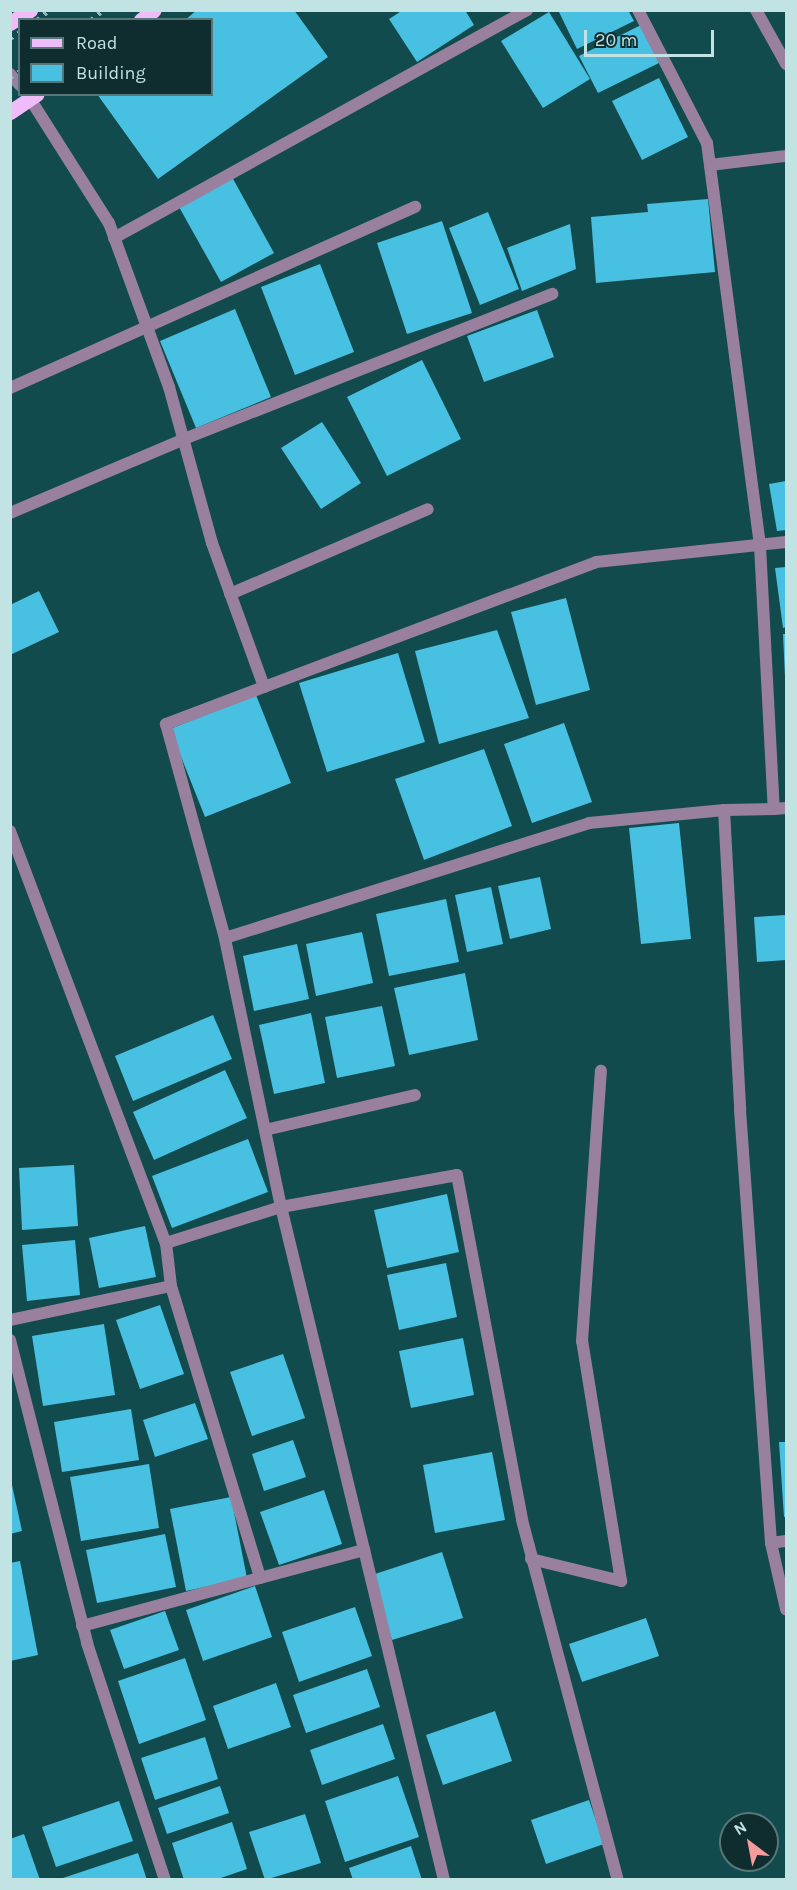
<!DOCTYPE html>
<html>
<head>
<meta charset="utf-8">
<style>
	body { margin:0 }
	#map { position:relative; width:797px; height:1890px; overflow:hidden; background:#114b4d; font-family:Karla,sans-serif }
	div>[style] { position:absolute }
	.building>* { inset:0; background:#48c0e1 }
	.minor>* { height:12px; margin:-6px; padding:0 6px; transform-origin:6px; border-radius:6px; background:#98809e }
	.primary>* { height:15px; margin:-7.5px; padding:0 7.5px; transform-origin:7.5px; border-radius:7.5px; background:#eebdf9 }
	.rail>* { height:4.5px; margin-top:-2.25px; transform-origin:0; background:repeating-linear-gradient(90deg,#91babb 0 3px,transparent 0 9px) }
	span { translate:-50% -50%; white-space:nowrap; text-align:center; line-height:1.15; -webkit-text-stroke:6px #0f2d2f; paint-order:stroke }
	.frame { position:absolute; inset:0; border:12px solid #c1e3e4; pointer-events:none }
	.legend { position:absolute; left:18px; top:18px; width:195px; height:78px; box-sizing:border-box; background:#0f2d2f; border:2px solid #567677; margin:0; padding:8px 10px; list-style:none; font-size:18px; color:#c1e3e4 }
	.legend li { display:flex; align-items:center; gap:12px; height:30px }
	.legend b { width:30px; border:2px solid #567677 }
	.north { position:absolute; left:719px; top:1812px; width:60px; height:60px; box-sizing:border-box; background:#0f2d2f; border:2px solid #567677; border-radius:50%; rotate:328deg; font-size:16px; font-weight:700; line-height:24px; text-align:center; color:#c1e3e4 }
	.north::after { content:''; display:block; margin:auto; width:21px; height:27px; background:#f59b9b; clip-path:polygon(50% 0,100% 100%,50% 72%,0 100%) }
	.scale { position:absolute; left:584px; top:30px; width:130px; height:27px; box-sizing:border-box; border:3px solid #c1e3e4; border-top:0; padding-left:8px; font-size:18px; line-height:21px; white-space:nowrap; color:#c1e3e4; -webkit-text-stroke:4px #0f2d2f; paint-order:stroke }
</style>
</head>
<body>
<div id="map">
	<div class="building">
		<div style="clip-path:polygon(197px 10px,294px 10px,328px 57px,158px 179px,97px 94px,212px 94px,212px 20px,185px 20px)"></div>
		<div style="clip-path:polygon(403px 10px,465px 10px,474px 25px,417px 62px,389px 19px)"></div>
		<div style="clip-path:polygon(558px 10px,628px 10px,634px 21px,577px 49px)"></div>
		<div style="clip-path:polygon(549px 12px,590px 79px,543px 108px,501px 41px)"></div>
		<div style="clip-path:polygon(641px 25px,659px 63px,598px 93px,579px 56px)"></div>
		<div style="clip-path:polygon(659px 78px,688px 137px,642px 160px,612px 101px)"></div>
		<div style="clip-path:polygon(232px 177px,274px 253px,221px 282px,179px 207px)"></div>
		<div style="clip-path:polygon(708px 199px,715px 272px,596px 283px,591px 217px,648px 212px,647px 204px)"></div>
		<div style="clip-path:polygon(488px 212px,519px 289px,480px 305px,449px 228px)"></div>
		<div style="clip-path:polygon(442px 221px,472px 313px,407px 334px,377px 243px)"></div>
		<div style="clip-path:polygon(570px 224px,576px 269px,522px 291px,507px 248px)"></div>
		<div style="clip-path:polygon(320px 264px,354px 352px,295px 375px,261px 287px)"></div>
		<div style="clip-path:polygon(235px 309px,271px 397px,196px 428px,160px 341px)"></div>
		<div style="clip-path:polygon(537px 310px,554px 357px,484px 382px,467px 336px)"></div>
		<div style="clip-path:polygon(422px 360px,461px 439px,387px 476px,347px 397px)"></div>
		<div style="clip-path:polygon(322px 422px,361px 483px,321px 509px,281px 448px)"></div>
		<div style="clip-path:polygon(786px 481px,786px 530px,777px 531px,769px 484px)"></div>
		<div style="clip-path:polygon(786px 567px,786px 627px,783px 628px,775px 568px)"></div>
		<div style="clip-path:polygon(39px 591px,59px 632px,10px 655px,10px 605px)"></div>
		<div style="clip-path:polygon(566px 598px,590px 690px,536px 705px,511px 612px)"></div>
		<div style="clip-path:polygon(497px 630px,529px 718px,439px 744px,415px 651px)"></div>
		<div style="clip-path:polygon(783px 634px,786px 634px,786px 677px,785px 677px)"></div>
		<div style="clip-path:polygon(398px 653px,425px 742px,327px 772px,299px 683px)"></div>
		<div style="clip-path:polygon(256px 695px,291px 783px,205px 817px,170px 729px)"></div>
		<div style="clip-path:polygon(564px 723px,592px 802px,532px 823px,504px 744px)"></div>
		<div style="clip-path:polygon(484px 749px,512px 826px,424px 860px,395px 779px)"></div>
		<div style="clip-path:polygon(679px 823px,691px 939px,641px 944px,629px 828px)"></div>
		<div style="clip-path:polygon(540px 877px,551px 929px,510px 939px,498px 886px)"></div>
		<div style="clip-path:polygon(491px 887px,503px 944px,467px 952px,455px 895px)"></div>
		<div style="clip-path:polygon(446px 899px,459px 962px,389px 976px,376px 914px)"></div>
		<div style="clip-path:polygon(786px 915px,786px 960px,757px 962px,754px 917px)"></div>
		<div style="clip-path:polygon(362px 932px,373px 983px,316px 996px,306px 944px)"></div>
		<div style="clip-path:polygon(297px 944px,309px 999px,254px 1011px,243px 956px)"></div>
		<div style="clip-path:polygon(465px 973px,478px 1040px,409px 1055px,394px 988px)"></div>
		<div style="clip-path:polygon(382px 1006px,395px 1066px,337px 1078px,325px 1017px)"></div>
		<div style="clip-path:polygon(311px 1013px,325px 1083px,274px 1094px,259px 1025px)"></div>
		<div style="clip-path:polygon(213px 1015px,232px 1059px,133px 1101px,115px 1056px)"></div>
		<div style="clip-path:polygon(225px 1070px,247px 1118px,154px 1160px,133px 1112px)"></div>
		<div style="clip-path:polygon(248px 1139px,268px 1192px,172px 1228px,152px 1176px)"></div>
		<div style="clip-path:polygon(74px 1165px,78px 1226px,22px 1230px,19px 1168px)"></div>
		<div style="clip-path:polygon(447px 1194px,459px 1252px,387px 1268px,374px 1210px)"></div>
		<div style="clip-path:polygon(145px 1226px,156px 1277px,99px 1288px,89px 1238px)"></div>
		<div style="clip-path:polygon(75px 1240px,80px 1295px,27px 1301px,22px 1245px)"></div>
		<div style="clip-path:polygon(446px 1263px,457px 1317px,399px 1330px,387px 1275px)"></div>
		<div style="clip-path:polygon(160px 1305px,184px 1374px,140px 1389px,116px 1320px)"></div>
		<div style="clip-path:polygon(104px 1324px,115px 1395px,43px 1406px,32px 1336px)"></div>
		<div style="clip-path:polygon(463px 1338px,474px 1395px,411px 1408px,399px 1351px)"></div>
		<div style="clip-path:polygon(283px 1354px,305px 1418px,252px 1436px,230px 1372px)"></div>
		<div style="clip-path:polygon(195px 1403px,208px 1439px,155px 1457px,143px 1420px)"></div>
		<div style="clip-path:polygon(131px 1409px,139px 1460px,62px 1472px,54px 1422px)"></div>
		<div style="clip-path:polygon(293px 1440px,306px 1477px,264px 1491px,252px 1454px)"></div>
		<div style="clip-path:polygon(779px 1442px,786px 1442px,786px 1517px,784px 1517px)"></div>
		<div style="clip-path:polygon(492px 1452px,505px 1520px,435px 1533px,423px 1465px)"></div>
		<div style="clip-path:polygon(149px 1464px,159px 1528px,81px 1541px,70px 1477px)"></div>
		<div style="clip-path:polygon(10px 1476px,22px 1531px,10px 1534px)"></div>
		<div style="clip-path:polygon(324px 1490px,342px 1544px,279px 1565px,260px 1512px)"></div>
		<div style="clip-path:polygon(231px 1497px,247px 1578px,186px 1591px,170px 1509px)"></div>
		<div style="clip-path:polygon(165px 1534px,176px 1587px,97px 1603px,86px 1550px)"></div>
		<div style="clip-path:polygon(442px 1552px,463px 1618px,392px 1640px,372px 1575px)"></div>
		<div style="clip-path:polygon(20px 1561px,38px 1655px,10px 1661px,10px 1563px)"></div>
		<div style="clip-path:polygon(255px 1586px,272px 1637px,203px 1661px,186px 1610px)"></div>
		<div style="clip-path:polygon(355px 1607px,372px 1656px,299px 1682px,282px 1632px)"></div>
		<div style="clip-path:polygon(165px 1611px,179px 1650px,124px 1669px,110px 1630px)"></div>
		<div style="clip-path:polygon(646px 1618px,659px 1656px,582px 1682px,569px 1644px)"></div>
		<div style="clip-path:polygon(185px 1658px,206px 1720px,139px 1744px,118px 1681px)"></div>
		<div style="clip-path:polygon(367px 1669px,380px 1707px,306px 1733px,293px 1695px)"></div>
		<div style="clip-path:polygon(276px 1683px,291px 1727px,228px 1749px,213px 1706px)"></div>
		<div style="clip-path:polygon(495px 1711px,512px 1761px,443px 1785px,426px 1735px)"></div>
		<div style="clip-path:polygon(383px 1724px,395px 1759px,322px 1785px,310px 1750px)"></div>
		<div style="clip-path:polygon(205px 1737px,218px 1779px,155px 1800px,141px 1758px)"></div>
		<div style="clip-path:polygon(398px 1776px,419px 1837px,345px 1862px,325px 1801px)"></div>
		<div style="clip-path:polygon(220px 1786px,229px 1813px,167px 1834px,158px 1808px)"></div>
		<div style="clip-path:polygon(589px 1800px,604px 1844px,546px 1864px,531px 1820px)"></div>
		<div style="clip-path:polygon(119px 1801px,133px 1841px,56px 1867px,42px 1827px)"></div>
		<div style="clip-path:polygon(305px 1814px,321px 1863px,265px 1880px,249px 1832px)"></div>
		<div style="clip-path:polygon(232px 1822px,247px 1869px,215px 1880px,184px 1880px,172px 1843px)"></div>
		<div style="clip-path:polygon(24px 1834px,40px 1880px,10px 1880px,10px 1839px)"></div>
		<div style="clip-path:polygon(411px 1846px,422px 1880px,353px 1880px,349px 1868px)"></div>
		<div style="clip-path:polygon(138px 1853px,147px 1880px,60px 1880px,60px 1879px)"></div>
	</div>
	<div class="minor">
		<div style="left:638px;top:10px;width:150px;rotate:62.6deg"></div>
		<div style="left:707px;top:143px;width:406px;rotate:82.5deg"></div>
		<div style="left:760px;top:546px;width:263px;rotate:87deg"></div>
		<div style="left:774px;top:809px;width:50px;rotate:178.9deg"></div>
		<div style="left:724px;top:810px;width:300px;rotate:86.9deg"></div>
		<div style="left:740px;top:1110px;width:434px;rotate:85.9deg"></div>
		<div style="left:771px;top:1543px;width:68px;rotate:77.2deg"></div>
		<div style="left:756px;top:10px;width:62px;rotate:60.9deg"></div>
		<div style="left:10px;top:74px;width:15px;rotate:48deg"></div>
		<div style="left:27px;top:94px;width:153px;rotate:57.6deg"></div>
		<div style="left:109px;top:223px;width:175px;rotate:69.9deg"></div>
		<div style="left:169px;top:387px;width:162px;rotate:74.6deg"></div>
		<div style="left:212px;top:543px;width:153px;rotate:70.1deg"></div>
		<div style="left:264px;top:687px;width:105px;rotate:159.3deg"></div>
		<div style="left:166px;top:724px;width:222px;rotate:74.6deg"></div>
		<div style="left:710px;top:165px;width:77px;rotate:-6.8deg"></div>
		<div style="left:114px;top:238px;width:472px;rotate:-28.9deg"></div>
		<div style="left:10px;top:388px;width:444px;rotate:-24.1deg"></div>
		<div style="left:10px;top:513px;width:189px;rotate:-23deg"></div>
		<div style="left:184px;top:439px;width:396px;rotate:-21.5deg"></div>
		<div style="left:230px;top:594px;width:215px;rotate:-23.2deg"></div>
		<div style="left:264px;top:687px;width:355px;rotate:-20.6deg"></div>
		<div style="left:596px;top:562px;width:191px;rotate:-6deg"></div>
		<div style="left:774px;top:809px;width:12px;rotate:-5deg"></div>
		<div style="left:10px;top:831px;width:441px;rotate:69.3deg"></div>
		<div style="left:166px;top:1243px;width:43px;rotate:83.4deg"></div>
		<div style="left:171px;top:1286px;width:165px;rotate:168.1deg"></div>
		<div style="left:265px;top:1130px;width:154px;rotate:-13.1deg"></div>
		<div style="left:166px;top:1243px;width:121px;rotate:-17.4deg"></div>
		<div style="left:281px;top:1207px;width:179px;rotate:-10.3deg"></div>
		<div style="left:457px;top:1175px;width:351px;rotate:79.3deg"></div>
		<div style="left:522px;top:1520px;width:373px;rotate:75.1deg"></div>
		<div style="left:171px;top:1286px;width:305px;rotate:73deg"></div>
		<div style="left:260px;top:1578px;width:108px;rotate:-15.1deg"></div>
		<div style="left:10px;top:1340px;width:313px;rotate:75.7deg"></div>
		<div style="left:87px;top:1643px;width:250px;rotate:71.8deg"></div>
		<div style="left:771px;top:1543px;width:15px;rotate:-8deg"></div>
		<div style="left:531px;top:1559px;width:93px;rotate:13.7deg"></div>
		<div style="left:621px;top:1581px;width:243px;rotate:-99.2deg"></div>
		<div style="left:582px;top:1341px;width:271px;rotate:-86deg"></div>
		<div style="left:82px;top:1626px;width:184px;rotate:-15.1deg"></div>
		<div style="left:444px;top:1880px;width:692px;rotate:-103.61deg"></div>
		<div style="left:281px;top:1207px;width:275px;rotate:-101.8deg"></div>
		<div style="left:225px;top:938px;width:382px;rotate:-17.5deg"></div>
		<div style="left:589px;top:823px;width:136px;rotate:-5.5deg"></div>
	</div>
	<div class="primary">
		<div style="left:141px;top:20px;width:16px;rotate:-38deg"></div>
		<div style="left:10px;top:23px;width:24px;rotate:-33deg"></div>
		<div style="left:10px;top:112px;width:32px;rotate:-34deg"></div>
	</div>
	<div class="rail">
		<div style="left:37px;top:20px;width:16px;rotate:-40deg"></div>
		<div style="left:91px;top:20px;width:16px;rotate:-40deg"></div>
		<div style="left:10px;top:38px;width:12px;rotate:-31deg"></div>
		<div style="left:10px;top:77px;width:12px;rotate:-31deg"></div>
	</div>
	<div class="frame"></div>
	<ul class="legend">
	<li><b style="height:8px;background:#eebdf9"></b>Road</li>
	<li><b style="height:16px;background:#48c0e1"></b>Building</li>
	</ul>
	<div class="north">N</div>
	<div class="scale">20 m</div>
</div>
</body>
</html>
